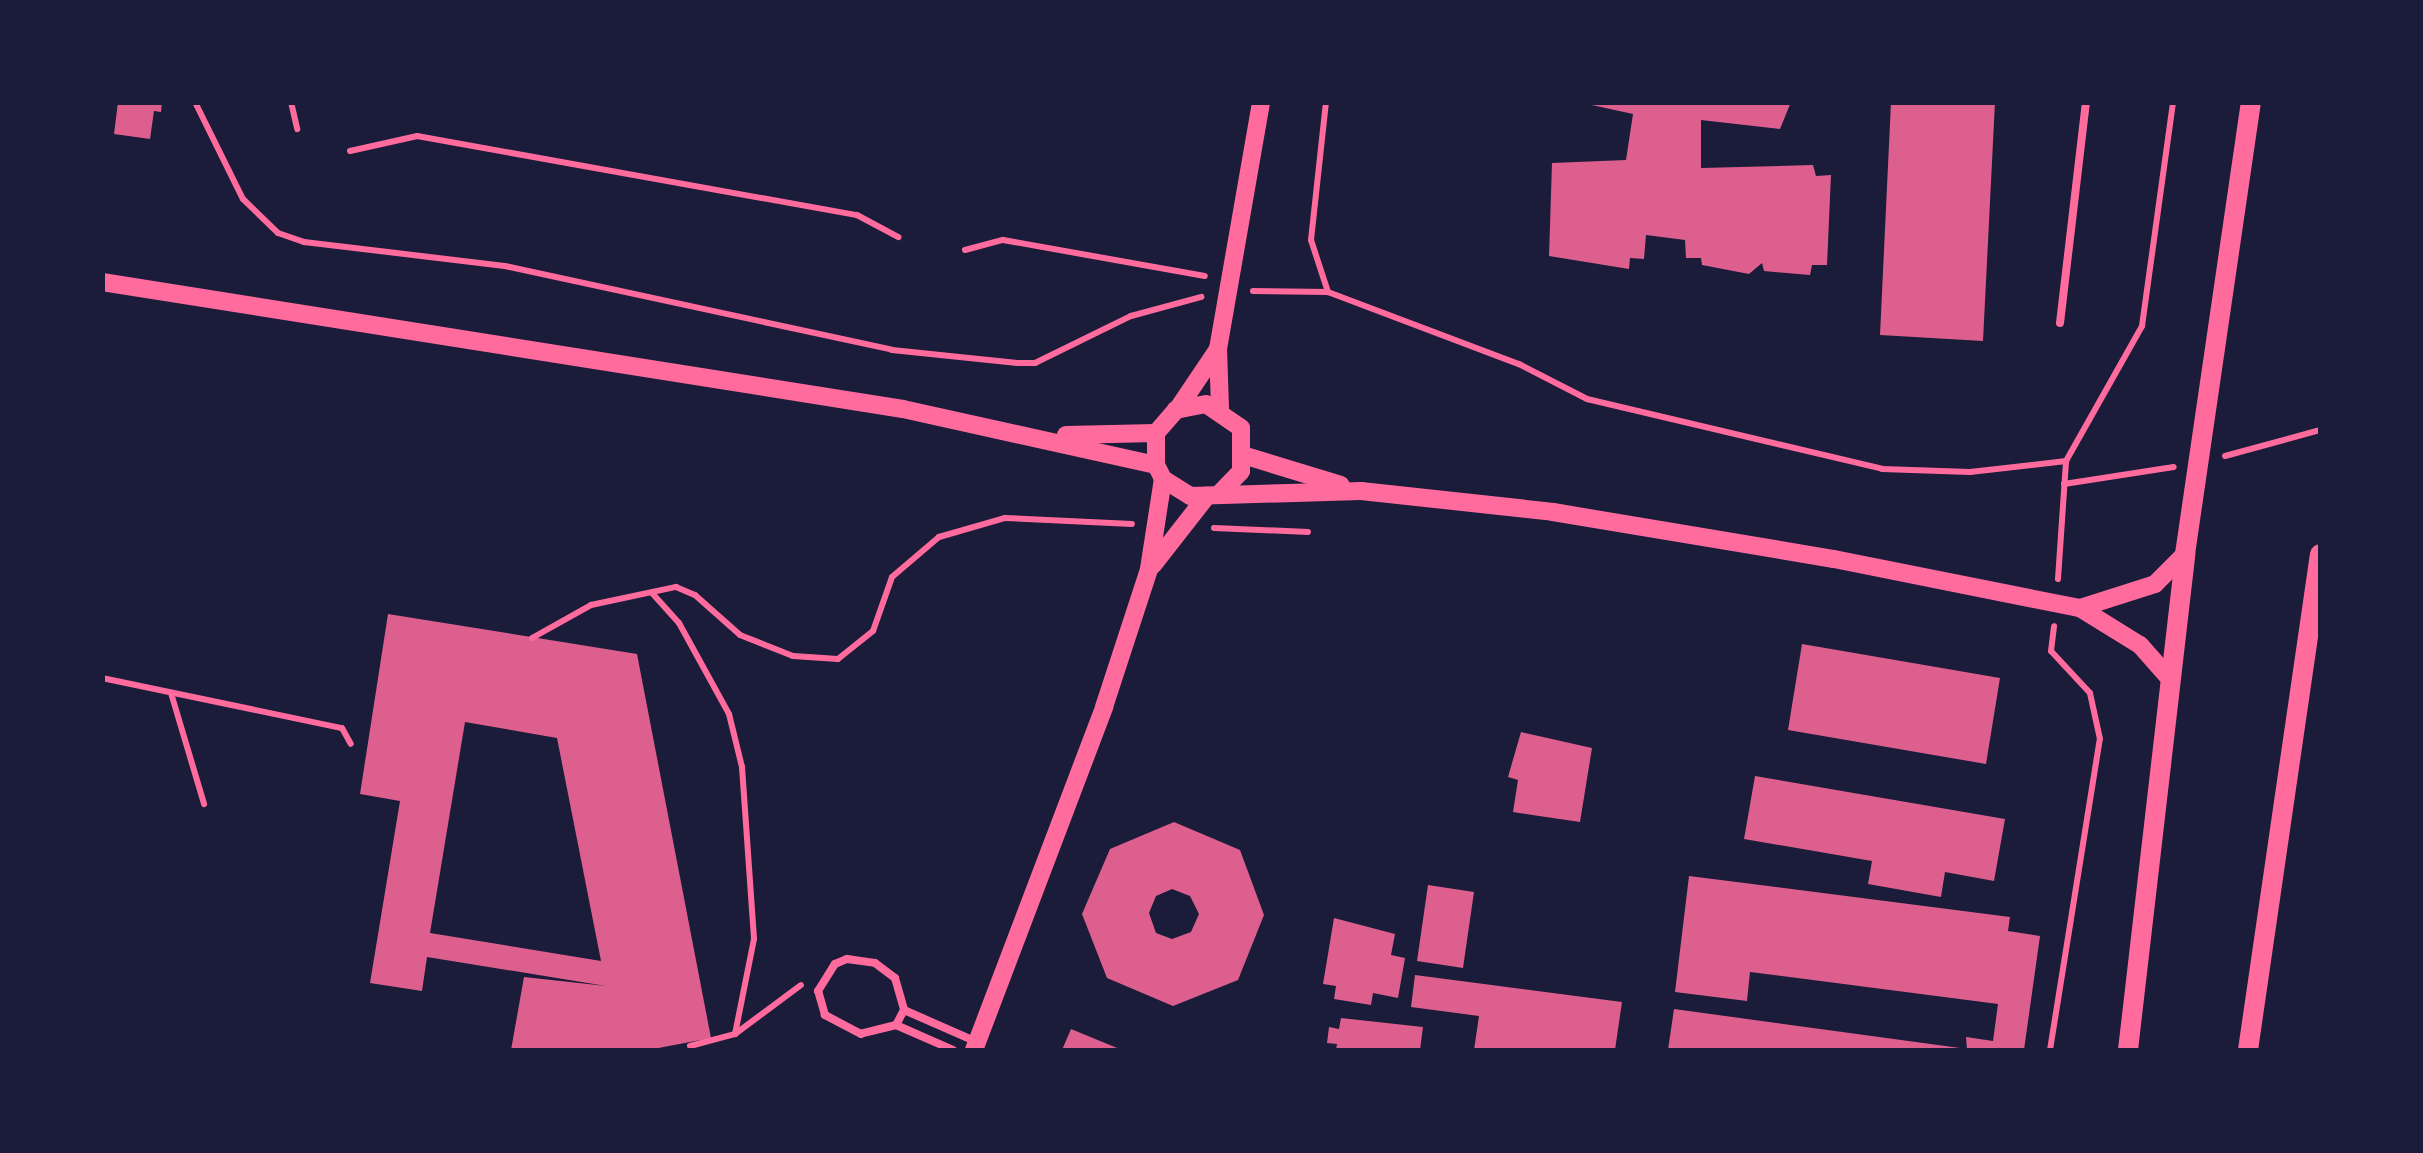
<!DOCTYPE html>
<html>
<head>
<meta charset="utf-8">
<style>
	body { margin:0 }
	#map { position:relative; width:2423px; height:1153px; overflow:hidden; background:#1b1b3a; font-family:Karla,sans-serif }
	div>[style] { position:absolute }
	.building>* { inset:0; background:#dd5f8e }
	.path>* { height:6px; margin:-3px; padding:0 3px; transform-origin:3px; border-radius:3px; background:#ff6b9d }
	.service>* { height:8px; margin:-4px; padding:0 4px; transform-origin:4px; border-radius:4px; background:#ff6b9d }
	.tertiary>* { height:18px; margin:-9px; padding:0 9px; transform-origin:9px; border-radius:9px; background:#ff6b9d }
	.secondary>* { height:20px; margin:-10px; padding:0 10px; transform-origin:10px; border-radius:10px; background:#ff6b9d }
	span { translate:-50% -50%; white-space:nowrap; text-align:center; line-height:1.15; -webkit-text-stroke:9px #1b1b3a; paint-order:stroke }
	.frame { position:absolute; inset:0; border:105px solid #1b1b3a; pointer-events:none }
</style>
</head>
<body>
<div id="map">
	<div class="building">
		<div style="clip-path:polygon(118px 102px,162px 102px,161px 112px,154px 111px,150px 139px,114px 134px)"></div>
		<div style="clip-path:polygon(1578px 102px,1791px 102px,1780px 129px,1701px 120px,1701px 168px,1813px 165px,1816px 176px,1831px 175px,1827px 265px,1812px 265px,1810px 275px,1764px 271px,1762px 263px,1749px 274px,1702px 265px,1701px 258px,1686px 258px,1685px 240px,1646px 235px,1644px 259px,1630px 258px,1629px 269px,1549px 256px,1552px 163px,1626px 160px,1633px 114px)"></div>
		<div style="clip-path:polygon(1891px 102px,1995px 102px,1983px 341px,1880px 335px)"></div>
		<div style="clip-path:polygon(evenodd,388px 614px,637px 654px,711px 1038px,648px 1050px,511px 1050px,524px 977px,606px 986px,427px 957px,422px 991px,370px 983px,400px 801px,360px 794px,388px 614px,465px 722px,557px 738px,601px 961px,430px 933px,465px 722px)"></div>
		<div style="clip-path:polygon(1802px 644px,2000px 678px,1986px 764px,1788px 730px)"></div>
		<div style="clip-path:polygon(1521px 732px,1592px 748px,1580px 822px,1513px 812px,1518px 780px,1508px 777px)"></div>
		<div style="clip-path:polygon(1755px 776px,2005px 819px,1994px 881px,1945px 872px,1941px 897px,1868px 884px,1872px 861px,1744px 839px)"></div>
		<div style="clip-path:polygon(evenodd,1174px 822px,1240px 850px,1264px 915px,1238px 980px,1173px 1006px,1107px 978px,1082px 914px,1110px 849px,1174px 822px,1172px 889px,1190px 896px,1199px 914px,1191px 932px,1172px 939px,1156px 933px,1149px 913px,1156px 896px,1172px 889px)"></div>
		<div style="clip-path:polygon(1689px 876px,2010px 917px,2008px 931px,2040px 936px,2024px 1050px,1967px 1050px,1966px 1037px,1993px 1041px,1998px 1004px,1750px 972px,1747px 1001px,1675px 992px)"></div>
		<div style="clip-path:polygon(1428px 885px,1474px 892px,1463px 968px,1417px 961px)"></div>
		<div style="clip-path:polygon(1334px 918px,1395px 934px,1391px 955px,1405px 958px,1398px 998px,1373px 993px,1371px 1005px,1334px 999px,1336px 986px,1323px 984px)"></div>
		<div style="clip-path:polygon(1415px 975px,1622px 1002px,1615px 1050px,1474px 1050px,1479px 1016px,1411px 1007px)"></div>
		<div style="clip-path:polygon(1674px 1009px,1960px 1048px,1960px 1050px,1668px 1050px)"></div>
		<div style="clip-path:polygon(1341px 1018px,1423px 1027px,1420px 1050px,1336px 1050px,1337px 1044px,1327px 1043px,1329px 1027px,1339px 1029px)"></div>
		<div style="clip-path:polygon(1071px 1029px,1122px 1050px,1062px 1050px)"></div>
	</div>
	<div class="path">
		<div style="left:195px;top:102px;width:108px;rotate:63.7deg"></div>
		<div style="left:243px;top:199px;width:49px;rotate:44.2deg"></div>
		<div style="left:278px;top:233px;width:28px;rotate:19deg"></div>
		<div style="left:304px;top:242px;width:202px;rotate:6.8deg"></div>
		<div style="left:505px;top:266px;width:396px;rotate:12.2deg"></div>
		<div style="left:892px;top:350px;width:126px;rotate:5.9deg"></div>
		<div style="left:1017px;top:363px;width:18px"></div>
		<div style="left:1035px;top:363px;width:107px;rotate:-26.1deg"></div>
		<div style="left:1131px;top:316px;width:73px;rotate:-15.2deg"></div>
		<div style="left:291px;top:102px;width:28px;rotate:77deg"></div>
		<div style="left:1326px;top:102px;width:139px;rotate:96.2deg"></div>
		<div style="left:1311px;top:240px;width:55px;rotate:71.9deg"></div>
		<div style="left:350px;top:151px;width:69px;rotate:-12.6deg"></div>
		<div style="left:417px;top:136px;width:447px;rotate:10.2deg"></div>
		<div style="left:857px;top:215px;width:47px;rotate:28.2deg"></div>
		<div style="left:965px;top:250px;width:39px;rotate:-15deg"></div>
		<div style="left:1003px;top:240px;width:205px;rotate:10.1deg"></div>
		<div style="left:1253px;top:291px;width:75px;rotate:0.8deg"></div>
		<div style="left:1328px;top:292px;width:204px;rotate:20.7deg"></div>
		<div style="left:1519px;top:364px;width:76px;rotate:27.2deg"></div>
		<div style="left:1587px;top:399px;width:303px;rotate:13.3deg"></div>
		<div style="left:1882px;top:469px;width:88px;rotate:2deg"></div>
		<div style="left:1970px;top:472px;width:97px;rotate:-6.5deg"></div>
		<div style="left:2225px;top:456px;width:98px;rotate:-15.3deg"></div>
		<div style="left:2064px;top:484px;width:111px;rotate:-8.8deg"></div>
		<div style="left:1214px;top:528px;width:94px;rotate:2.4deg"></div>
		<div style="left:2058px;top:579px;width:118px;rotate:-86.1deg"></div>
		<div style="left:2066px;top:461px;width:155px;rotate:-60.6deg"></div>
		<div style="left:2142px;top:326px;width:226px;rotate:-82.1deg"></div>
		<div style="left:652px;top:593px;width:40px;rotate:48deg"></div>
		<div style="left:679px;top:623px;width:104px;rotate:61.2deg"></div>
		<div style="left:729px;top:714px;width:55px;rotate:76.2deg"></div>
		<div style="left:742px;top:767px;width:172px;rotate:86deg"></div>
		<div style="left:754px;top:939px;width:97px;rotate:101.3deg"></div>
		<div style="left:532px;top:638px;width:68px;rotate:-29.2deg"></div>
		<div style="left:591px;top:605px;width:87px;rotate:-12deg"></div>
		<div style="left:676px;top:587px;width:21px;rotate:23deg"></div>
		<div style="left:695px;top:595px;width:60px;rotate:41.6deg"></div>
		<div style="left:740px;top:635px;width:57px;rotate:21.6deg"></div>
		<div style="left:793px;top:656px;width:45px;rotate:3.8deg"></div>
		<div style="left:838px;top:659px;width:45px;rotate:-38.7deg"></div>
		<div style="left:873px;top:631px;width:57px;rotate:-70.6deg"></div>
		<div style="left:892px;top:577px;width:62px;rotate:-40.4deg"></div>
		<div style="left:939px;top:537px;width:69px;rotate:-16.1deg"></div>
		<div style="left:1005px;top:518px;width:127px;rotate:2.7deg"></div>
		<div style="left:102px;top:678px;width:245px;rotate:11.8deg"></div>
		<div style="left:342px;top:728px;width:18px;rotate:61deg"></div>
		<div style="left:171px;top:693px;width:116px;rotate:73.4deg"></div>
		<div style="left:690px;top:1046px;width:47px;rotate:-14.9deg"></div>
		<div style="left:735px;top:1034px;width:82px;rotate:-36.6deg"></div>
		<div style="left:2050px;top:1050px;width:315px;rotate:-80.9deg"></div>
		<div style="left:2100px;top:739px;width:47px;rotate:-102.3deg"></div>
		<div style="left:2090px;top:693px;width:57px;rotate:-132.9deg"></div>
		<div style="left:2051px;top:651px;width:25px;rotate:-83deg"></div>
	</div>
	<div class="service">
		<div style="left:2060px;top:323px;width:223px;rotate:-83.3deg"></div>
		<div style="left:847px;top:959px;width:28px;rotate:8deg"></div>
		<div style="left:875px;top:963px;width:25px;rotate:37deg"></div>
		<div style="left:895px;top:978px;width:33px;rotate:74deg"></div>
		<div style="left:904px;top:1010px;width:17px;rotate:118deg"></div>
		<div style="left:896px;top:1025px;width:36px;rotate:166deg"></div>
		<div style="left:861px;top:1034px;width:41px;rotate:-152.2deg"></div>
		<div style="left:825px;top:1015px;width:25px;rotate:-106deg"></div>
		<div style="left:818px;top:991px;width:32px;rotate:-58deg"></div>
		<div style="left:835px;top:964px;width:13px;rotate:-23deg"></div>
		<div style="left:904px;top:1010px;width:80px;rotate:23.7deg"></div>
		<div style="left:896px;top:1025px;width:62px;rotate:23.7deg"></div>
	</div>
	<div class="tertiary">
		<div style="left:102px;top:282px;width:811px;rotate:9.01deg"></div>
		<div style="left:903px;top:409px;width:259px;rotate:12.5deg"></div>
		<div style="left:1220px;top:408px;width:59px;rotate:-91.9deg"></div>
		<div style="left:1218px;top:349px;width:251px;rotate:-80.1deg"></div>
		<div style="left:1177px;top:410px;width:73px;rotate:-56.1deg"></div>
		<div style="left:1066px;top:435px;width:90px;rotate:-1.3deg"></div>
		<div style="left:1246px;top:456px;width:99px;rotate:17deg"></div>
		<div style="left:1221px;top:492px;width:29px;rotate:-46deg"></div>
		<div style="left:1241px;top:471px;width:43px;rotate:-90deg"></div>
		<div style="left:1241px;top:428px;width:42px;rotate:-145.6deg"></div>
		<div style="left:1206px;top:404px;width:31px;rotate:169deg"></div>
		<div style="left:1176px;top:410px;width:30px;rotate:131deg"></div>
		<div style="left:1156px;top:433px;width:32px;rotate:90deg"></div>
		<div style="left:1156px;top:465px;width:16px;rotate:63deg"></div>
		<div style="left:1163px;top:479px;width:32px;rotate:32deg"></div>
		<div style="left:1190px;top:496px;width:171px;rotate:-1.7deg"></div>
		<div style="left:1361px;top:491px;width:193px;rotate:6.2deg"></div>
		<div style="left:1553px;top:512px;width:285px;rotate:9.5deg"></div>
		<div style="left:1834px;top:559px;width:251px;rotate:11.3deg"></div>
		<div style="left:2080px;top:608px;width:70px;rotate:31.7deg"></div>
		<div style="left:2140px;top:645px;width:47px;rotate:48.5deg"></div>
		<div style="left:1153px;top:565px;width:88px;rotate:-52deg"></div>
		<div style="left:2080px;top:608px;width:79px;rotate:-17.7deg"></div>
		<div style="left:2155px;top:584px;width:42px;rotate:-45deg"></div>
		<div style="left:974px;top:1050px;width:367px;rotate:-69.2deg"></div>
		<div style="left:1104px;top:707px;width:145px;rotate:-71.9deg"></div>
		<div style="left:1149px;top:569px;width:91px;rotate:-81.2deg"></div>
	</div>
	<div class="secondary">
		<div style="left:2128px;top:1050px;width:499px;rotate:-83.4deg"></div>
		<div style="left:2185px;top:554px;width:457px;rotate:-81.7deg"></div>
		<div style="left:2248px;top:1050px;width:501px;rotate:-81.74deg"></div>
	</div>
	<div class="frame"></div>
</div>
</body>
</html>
